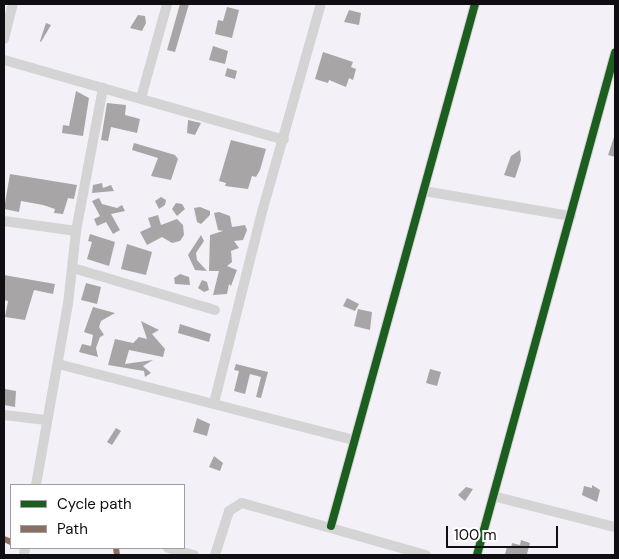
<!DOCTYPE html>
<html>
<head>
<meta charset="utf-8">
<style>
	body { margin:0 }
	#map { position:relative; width:619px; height:559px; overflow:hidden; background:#f4f0f8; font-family:"DM Sans",sans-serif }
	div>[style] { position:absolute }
	.building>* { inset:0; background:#a8a5a6 }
	.minor>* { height:10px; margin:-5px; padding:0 5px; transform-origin:5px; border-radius:5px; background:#d4d4d5 }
	.quiet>* { height:6px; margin-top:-3px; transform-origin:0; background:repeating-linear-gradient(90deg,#8d6e63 0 12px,transparent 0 18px) }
	.cycleway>* { height:8px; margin:-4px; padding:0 4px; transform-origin:4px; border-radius:4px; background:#1b5e20 }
	span { translate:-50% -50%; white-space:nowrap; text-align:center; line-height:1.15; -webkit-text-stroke:4.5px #fff; paint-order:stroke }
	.frame { position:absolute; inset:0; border:5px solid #100e13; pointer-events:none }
	.legend { position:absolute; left:10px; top:484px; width:175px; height:65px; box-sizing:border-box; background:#fff; border:1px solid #9f9fa1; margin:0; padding:6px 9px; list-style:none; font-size:15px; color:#100e13 }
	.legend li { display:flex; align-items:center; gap:10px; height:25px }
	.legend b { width:25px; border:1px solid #9f9fa1 }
	.scale { position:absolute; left:446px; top:526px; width:112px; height:22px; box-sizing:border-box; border:2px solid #100e13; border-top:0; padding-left:6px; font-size:15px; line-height:18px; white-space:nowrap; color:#100e13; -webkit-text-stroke:4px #fff; paint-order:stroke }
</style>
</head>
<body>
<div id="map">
	<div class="building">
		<div style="clip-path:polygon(180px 4px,189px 4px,175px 52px,167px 50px)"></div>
		<div style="clip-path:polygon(227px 7px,239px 10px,232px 38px,215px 34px,218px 20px,223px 21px)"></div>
		<div style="clip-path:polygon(349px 10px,361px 13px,359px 25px,344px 22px)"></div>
		<div style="clip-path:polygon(138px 15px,145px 16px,146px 23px,142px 31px,130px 28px)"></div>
		<div style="clip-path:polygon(46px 23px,51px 25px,41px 42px,40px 41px)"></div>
		<div style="clip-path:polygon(213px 46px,228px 51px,225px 64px,209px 60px)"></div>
		<div style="clip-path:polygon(323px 52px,353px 62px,351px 67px,356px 69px,353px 80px,349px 78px,346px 87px,329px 80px,328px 83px,315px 79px)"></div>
		<div style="clip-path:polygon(227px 68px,237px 71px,235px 79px,225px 76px)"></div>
		<div style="clip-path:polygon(76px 91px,89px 98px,83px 136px,62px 133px,63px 125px,69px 126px)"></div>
		<div style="clip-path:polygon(107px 103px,126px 105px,125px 115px,140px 119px,137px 133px,111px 127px,108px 141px,101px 140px)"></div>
		<div style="clip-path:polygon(188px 120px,201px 123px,195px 135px,187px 133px)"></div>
		<div style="clip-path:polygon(614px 137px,615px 138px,615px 157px,608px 155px)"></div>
		<div style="clip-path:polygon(231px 140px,266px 149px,260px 170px,256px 177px,252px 176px,248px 189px,225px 186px,226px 183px,219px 181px)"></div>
		<div style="clip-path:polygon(134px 143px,175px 155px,178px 159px,171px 180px,151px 176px,158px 158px,132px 150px)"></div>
		<div style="clip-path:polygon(520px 150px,521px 160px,515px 178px,504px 175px,511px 156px)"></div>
		<div style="clip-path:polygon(10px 174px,77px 185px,74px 199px,68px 198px,63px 214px,54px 213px,55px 209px,43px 205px,21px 201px,19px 212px,4px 209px)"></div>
		<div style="clip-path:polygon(102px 183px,103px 188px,111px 185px,114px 191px,92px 193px,93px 185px)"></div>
		<div style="clip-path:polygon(161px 197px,166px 200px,165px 205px,159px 209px,155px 201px)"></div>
		<div style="clip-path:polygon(99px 198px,102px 204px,117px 208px,122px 205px,125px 211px,111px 214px,120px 230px,113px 234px,106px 222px,97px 226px,94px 219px,100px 216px,92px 201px)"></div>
		<div style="clip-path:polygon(176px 203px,182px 204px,185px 209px,177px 216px,172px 209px)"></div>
		<div style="clip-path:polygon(200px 207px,210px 211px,210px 215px,201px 224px,197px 222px,194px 208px)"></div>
		<div style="clip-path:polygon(219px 212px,230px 216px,232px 227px,245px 225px,247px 230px,243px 240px,234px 241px,239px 248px,231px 251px,232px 262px,227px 266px,237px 270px,231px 286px,229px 284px,227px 294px,213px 295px,219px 271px,209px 271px,210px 235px,223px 231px,218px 230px,214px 213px)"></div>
		<div style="clip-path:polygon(158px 215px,161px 225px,177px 219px,183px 225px,184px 235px,180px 241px,172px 243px,162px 237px,147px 245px,140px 232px,151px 227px,148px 218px)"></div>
		<div style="clip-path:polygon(90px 234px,115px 242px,109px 266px,87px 259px,92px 242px,88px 241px)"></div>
		<div style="clip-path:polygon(201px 235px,204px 241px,196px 253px,197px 260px,207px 271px,195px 270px,188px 255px)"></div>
		<div style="clip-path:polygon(127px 244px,152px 252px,146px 275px,121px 269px)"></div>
		<div style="clip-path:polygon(180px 274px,189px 277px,190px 285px,175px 284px,174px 278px)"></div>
		<div style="clip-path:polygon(4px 275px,55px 284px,53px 294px,34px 290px,25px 320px,5px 317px,8px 301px,4px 300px)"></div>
		<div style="clip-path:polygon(202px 280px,207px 282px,209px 290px,204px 292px,198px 288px)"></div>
		<div style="clip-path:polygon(86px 283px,101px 287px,97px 304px,81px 300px)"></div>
		<div style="clip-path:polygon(347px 298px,359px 304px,355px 311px,343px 306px)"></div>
		<div style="clip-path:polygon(93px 307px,115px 313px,101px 321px,99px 327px,104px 335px,100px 337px,96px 348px,98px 357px,79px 352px,82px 344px,91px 346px,93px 335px,84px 332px)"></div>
		<div style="clip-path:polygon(358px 309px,372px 312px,370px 330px,354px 326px)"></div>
		<div style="clip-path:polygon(141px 321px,159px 330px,152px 334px,165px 349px,163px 357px,129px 350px,125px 364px,153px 360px,143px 366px,151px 373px,145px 377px,144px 371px,108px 365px,115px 339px,133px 343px,139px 337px,147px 339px)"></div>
		<div style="clip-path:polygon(180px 324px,211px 334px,209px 342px,178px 333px)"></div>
		<div style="clip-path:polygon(236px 364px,268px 372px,261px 398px,256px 397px,261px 377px,250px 374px,245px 394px,234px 391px,239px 371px,234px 370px)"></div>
		<div style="clip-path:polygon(430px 369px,441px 372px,437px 386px,426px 383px)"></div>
		<div style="clip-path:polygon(5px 389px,16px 391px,15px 407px,4px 405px)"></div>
		<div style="clip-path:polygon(197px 418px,210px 424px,207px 436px,193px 432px)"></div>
		<div style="clip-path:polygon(116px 428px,121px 431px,112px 445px,107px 442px)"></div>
		<div style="clip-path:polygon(214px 456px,223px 463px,220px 471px,209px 467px)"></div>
		<div style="clip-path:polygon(592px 485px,600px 490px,597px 502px,582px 495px,584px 486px,592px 488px)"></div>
		<div style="clip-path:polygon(466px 487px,473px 489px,465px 501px,458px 495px)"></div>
		<div style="clip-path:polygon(521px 540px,530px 543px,527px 554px,505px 554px,507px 547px,511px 548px,512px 543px,520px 545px)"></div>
	</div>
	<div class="minor">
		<div style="left:4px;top:39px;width:36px;rotate:-76deg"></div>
		<div style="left:4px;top:60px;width:291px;rotate:15.9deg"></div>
		<div style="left:141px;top:98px;width:98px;rotate:-74.5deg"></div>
		<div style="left:424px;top:191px;width:149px;rotate:9.7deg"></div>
		<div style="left:4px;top:221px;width:73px;rotate:7.9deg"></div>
		<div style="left:73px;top:268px;width:148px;rotate:16.5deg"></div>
		<div style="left:58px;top:364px;width:306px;rotate:14.4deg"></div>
		<div style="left:214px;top:403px;width:197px;rotate:-75.9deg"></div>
		<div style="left:262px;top:212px;width:216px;rotate:-74.2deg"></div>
		<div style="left:4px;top:415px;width:42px;rotate:6.8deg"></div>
		<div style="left:36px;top:485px;width:184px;rotate:-80deg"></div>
		<div style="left:68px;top:304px;width:73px;rotate:-83.7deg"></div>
		<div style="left:76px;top:231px;width:146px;rotate:-79.3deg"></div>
		<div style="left:493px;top:496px;width:126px;rotate:14.3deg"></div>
		<div style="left:331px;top:526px;width:541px;rotate:-74.58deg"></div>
		<div style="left:168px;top:548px;width:27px;rotate:15deg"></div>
		<div style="left:24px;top:555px;width:7px;rotate:-82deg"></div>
		<div style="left:215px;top:555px;width:46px;rotate:-72.3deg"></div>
		<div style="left:229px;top:511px;width:15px;rotate:-32deg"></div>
		<div style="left:242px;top:503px;width:191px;rotate:15.8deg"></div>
		<div style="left:477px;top:555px;width:521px;rotate:-74.63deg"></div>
	</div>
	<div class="quiet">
		<div style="left:4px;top:539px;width:8px;rotate:23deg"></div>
		<div style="left:116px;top:548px;width:7px;rotate:82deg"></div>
	</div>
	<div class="cycleway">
		<div style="left:331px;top:526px;width:541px;rotate:-74.58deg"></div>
		<div style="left:477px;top:555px;width:521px;rotate:-74.63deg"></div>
	</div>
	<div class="frame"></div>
	<ul class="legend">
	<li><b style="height:6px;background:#1b5e20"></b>Cycle path</li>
	<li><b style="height:6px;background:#8d6e63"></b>Path</li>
	</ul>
	<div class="scale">100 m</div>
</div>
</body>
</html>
